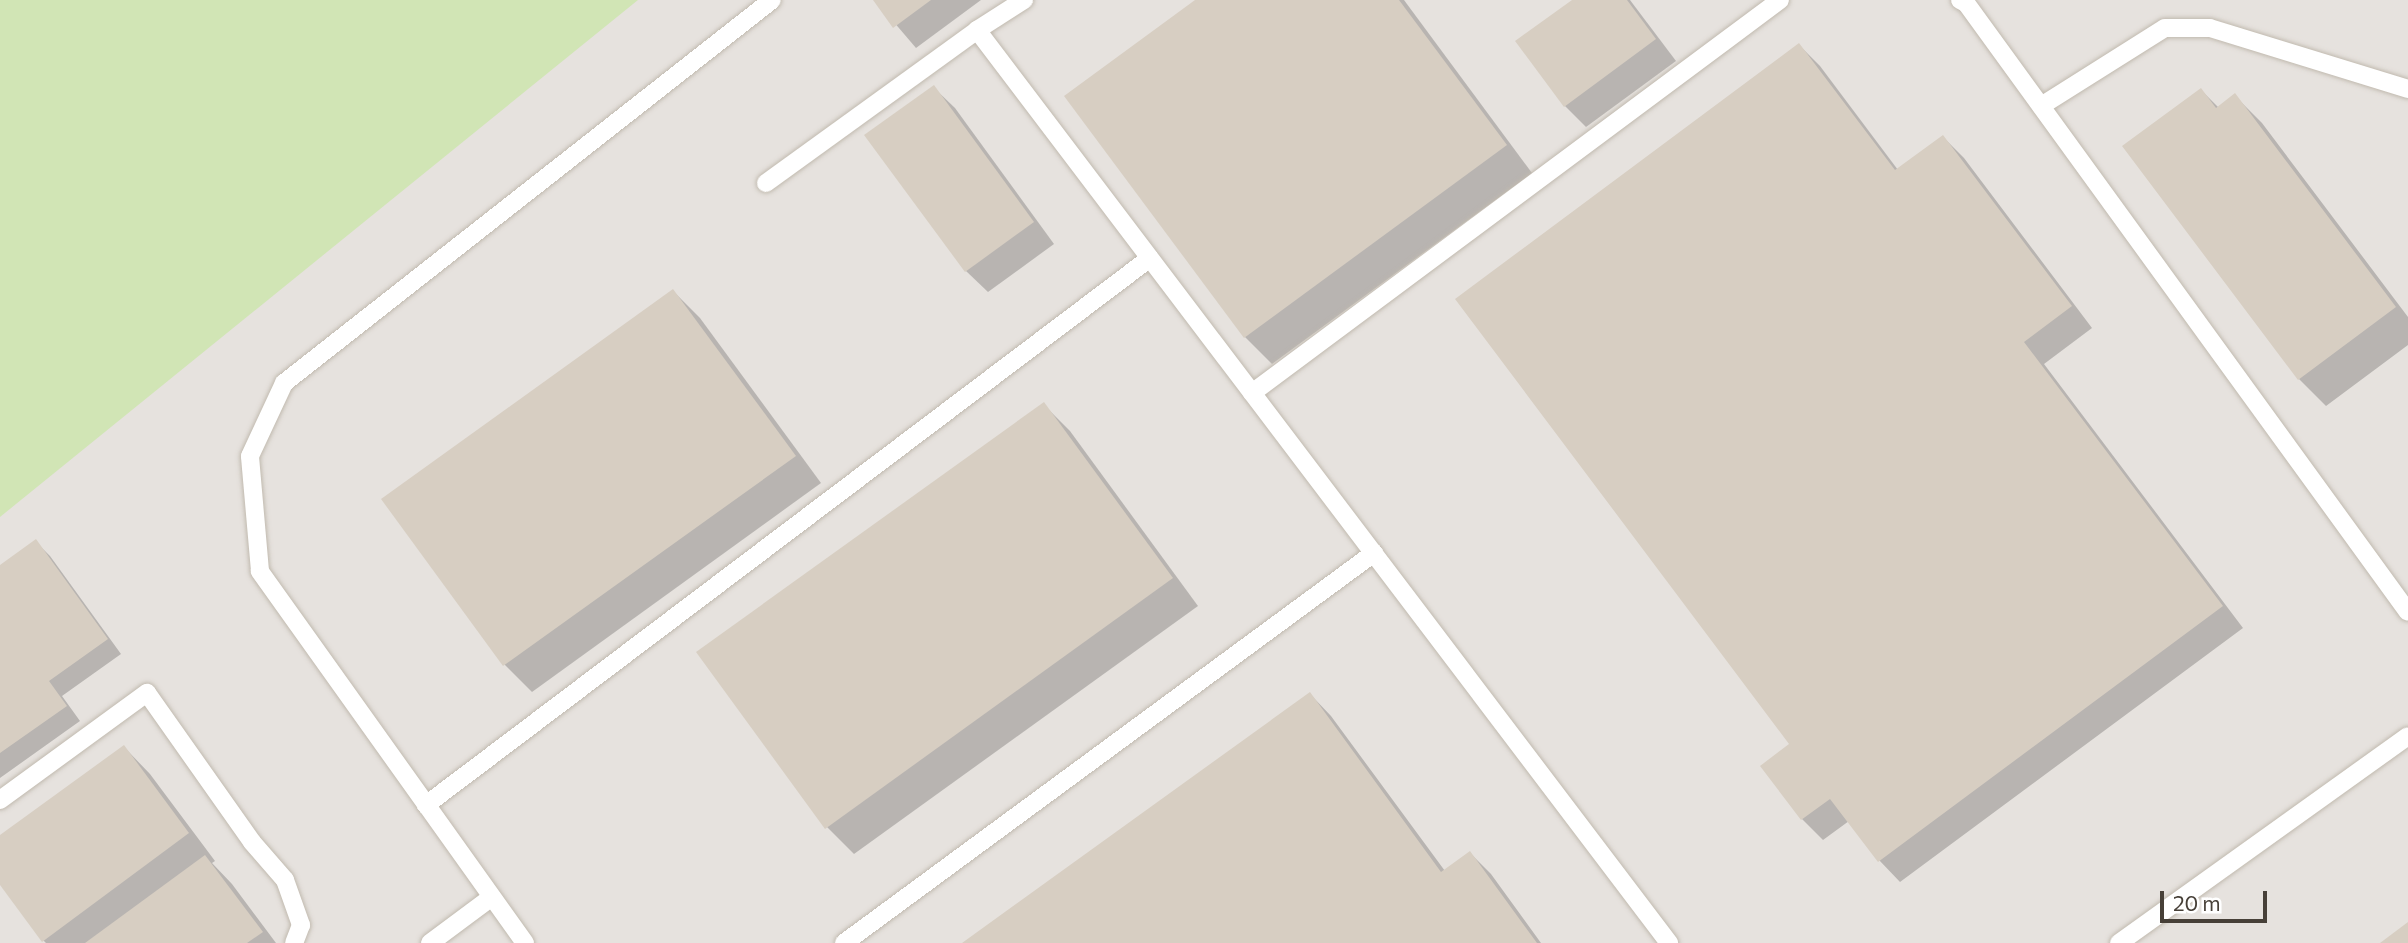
<!DOCTYPE html>
<html>
<head>
<meta charset="utf-8">
<style>
	body { margin:0 }
	#map { position:relative; width:2408px; height:943px; overflow:hidden; background:#f3f0e9; font-family:Commissioner,sans-serif }
	div>[style] { position:absolute }
	.industrial>* { inset:0; background:#e6e2de }
	.green>* { inset:0; background:#d1e5b5 }
	.shadow>* { inset:0; background:#0003 }
	.building>* { inset:0; background:#d7cec2 }
	.roads { filter:drop-shadow(0 0 2px #c1baaf) drop-shadow(0 0 2px #c1baaf) }
	.lane>* { height:18px; margin:-9px; padding:0 9px; transform-origin:9px; border-radius:9px; background:#fff }
	span { translate:-50% -50%; white-space:nowrap; text-align:center; line-height:1.15; -webkit-text-stroke:5px #fff; paint-order:stroke }
	.scale { position:absolute; left:2160px; top:891px; width:107px; height:32px; box-sizing:border-box; border:4px solid #474038; border-top:0; padding-left:9px; font-size:21px; line-height:24px; white-space:nowrap; color:#474038; -webkit-text-stroke:5px #fff; paint-order:stroke }
</style>
</head>
<body>
<div id="map">
	<div class="industrial">
		<div style="clip-path:polygon(0 0,2408px 0,2408px 943px,0 943px)"></div>
	</div>
	<div class="green">
		<div style="clip-path:polygon(0 0,638px 0,0 517px)"></div>
	</div>
	<div class="shadow">
		<div style="clip-path:polygon(875px 0,981px 0,916px 48px)"></div>
		<div style="clip-path:polygon(1198px 0,1404px 0,1532px 173px,1272px 364px,1245px 337px)"></div>
		<div style="clip-path:polygon(1575px 0,1630px 0,1676px 61px,1586px 127px,1565px 106px)"></div>
		<div style="clip-path:polygon(1799px 45px,1820px 66px,1898px 170px,1943px 137px,1964px 158px,2092px 328px,2044px 364px,2243px 628px,1900px 882px,1879px 860px,1849px 821px,1823px 840px,1802px 819px,1791px 744px)"></div>
		<div style="clip-path:polygon(933px 87px,955px 108px,1054px 244px,988px 292px,966px 271px,867px 135px)"></div>
		<div style="clip-path:polygon(2201px 90px,2219px 108px,2235px 96px,2262px 123px,2408px 317px,2408px 345px,2326px 406px,2299px 379px)"></div>
		<div style="clip-path:polygon(673px 291px,700px 318px,821px 483px,532px 692px,505px 665px,384px 500px)"></div>
		<div style="clip-path:polygon(1043px 404px,1070px 431px,1198px 606px,854px 854px,827px 827px)"></div>
		<div style="clip-path:polygon(36px 542px,50px 556px,121px 654px,62px 696px,80px 721px,0 778px,0 568px)"></div>
		<div style="clip-path:polygon(1310px 694px,1331px 716px,1445px 871px,1470px 853px,1491px 874px,1541px 943px,965px 943px)"></div>
		<div style="clip-path:polygon(124px 747px,150px 774px,215px 861px,212px 863px,232px 884px,276px 943px,46px 943px,43px 940px,0 882px,0 837px)"></div>
	</div>
	<div class="building">
		<div style="clip-path:polygon(873px 0,931px 0,893px 28px)"></div>
		<div style="clip-path:polygon(1195px 0,1399px 0,1507px 145px,1244px 338px,1064px 96px)"></div>
		<div style="clip-path:polygon(1572px 0,1627px 0,1656px 39px,1564px 107px,1515px 41px)"></div>
		<div style="clip-path:polygon(1799px 43px,1895px 170px,1943px 135px,2072px 306px,2024px 342px,2223px 606px,1878px 862px,1830px 799px,1801px 820px,1760px 766px,1789px 744px,1455px 299px)"></div>
		<div style="clip-path:polygon(934px 85px,1034px 222px,965px 272px,864px 135px)"></div>
		<div style="clip-path:polygon(2201px 88px,2216px 108px,2235px 93px,2396px 307px,2298px 380px,2122px 146px)"></div>
		<div style="clip-path:polygon(673px 289px,796px 456px,503px 666px,381px 499px)"></div>
		<div style="clip-path:polygon(1044px 402px,1173px 578px,825px 829px,696px 652px)"></div>
		<div style="clip-path:polygon(36px 539px,108px 639px,49px 681px,67px 706px,0 753px,0 565px)"></div>
		<div style="clip-path:polygon(1310px 692px,1441px 872px,1470px 851px,1537px 943px,962px 943px)"></div>
		<div style="clip-path:polygon(124px 745px,189px 833px,42px 942px,0 885px,0 835px)"></div>
		<div style="clip-path:polygon(205px 855px,263px 932px,247px 943px,85px 943px)"></div>
		<div style="clip-path:polygon(2408px 922px,2408px 943px,2380px 943px)"></div>
	</div>
	<div class="roads">
		<div class="lane">
			<div style="left:1960px;top:0;width:7px;rotate:27deg"></div>
			<div style="left:1966px;top:3px;width:752px;rotate:54.03deg"></div>
			<div style="left:977px;top:30px;width:1146px;rotate:52.84deg"></div>
			<div style="left:2041px;top:106px;width:146px;rotate:-32.2deg"></div>
			<div style="left:2165px;top:28px;width:45px"></div>
			<div style="left:2210px;top:28px;width:207px;rotate:17.1deg"></div>
			<div style="left:766px;top:183px;width:261px;rotate:-35.9deg"></div>
			<div style="left:977px;top:30px;width:56px;rotate:-32.6deg"></div>
			<div style="left:1252px;top:393px;width:658px;rotate:-36.66deg"></div>
			<div style="left:0;top:800px;width:182px;rotate:-36.1deg"></div>
			<div style="left:147px;top:693px;width:182px;rotate:54.8deg"></div>
			<div style="left:252px;top:842px;width:50px;rotate:49deg"></div>
			<div style="left:285px;top:880px;width:48px;rotate:70.4deg"></div>
			<div style="left:301px;top:925px;width:19px;rotate:111deg"></div>
			<div style="left:426px;top:805px;width:907px;rotate:-37.07deg"></div>
			<div style="left:430px;top:943px;width:77px;rotate:-36.6deg"></div>
			<div style="left:525px;top:943px;width:457px;rotate:-125.5deg"></div>
			<div style="left:260px;top:571px;width:115px;rotate:-95deg"></div>
			<div style="left:250px;top:456px;width:81px;rotate:-65deg"></div>
			<div style="left:284px;top:383px;width:620px;rotate:-38.13deg"></div>
			<div style="left:844px;top:943px;width:658px;rotate:-36.35deg"></div>
			<div style="left:2119px;top:943px;width:355px;rotate:-35.6deg"></div>
		</div>
	</div>
	<div class="scale">20 m</div>
</div>
</body>
</html>
